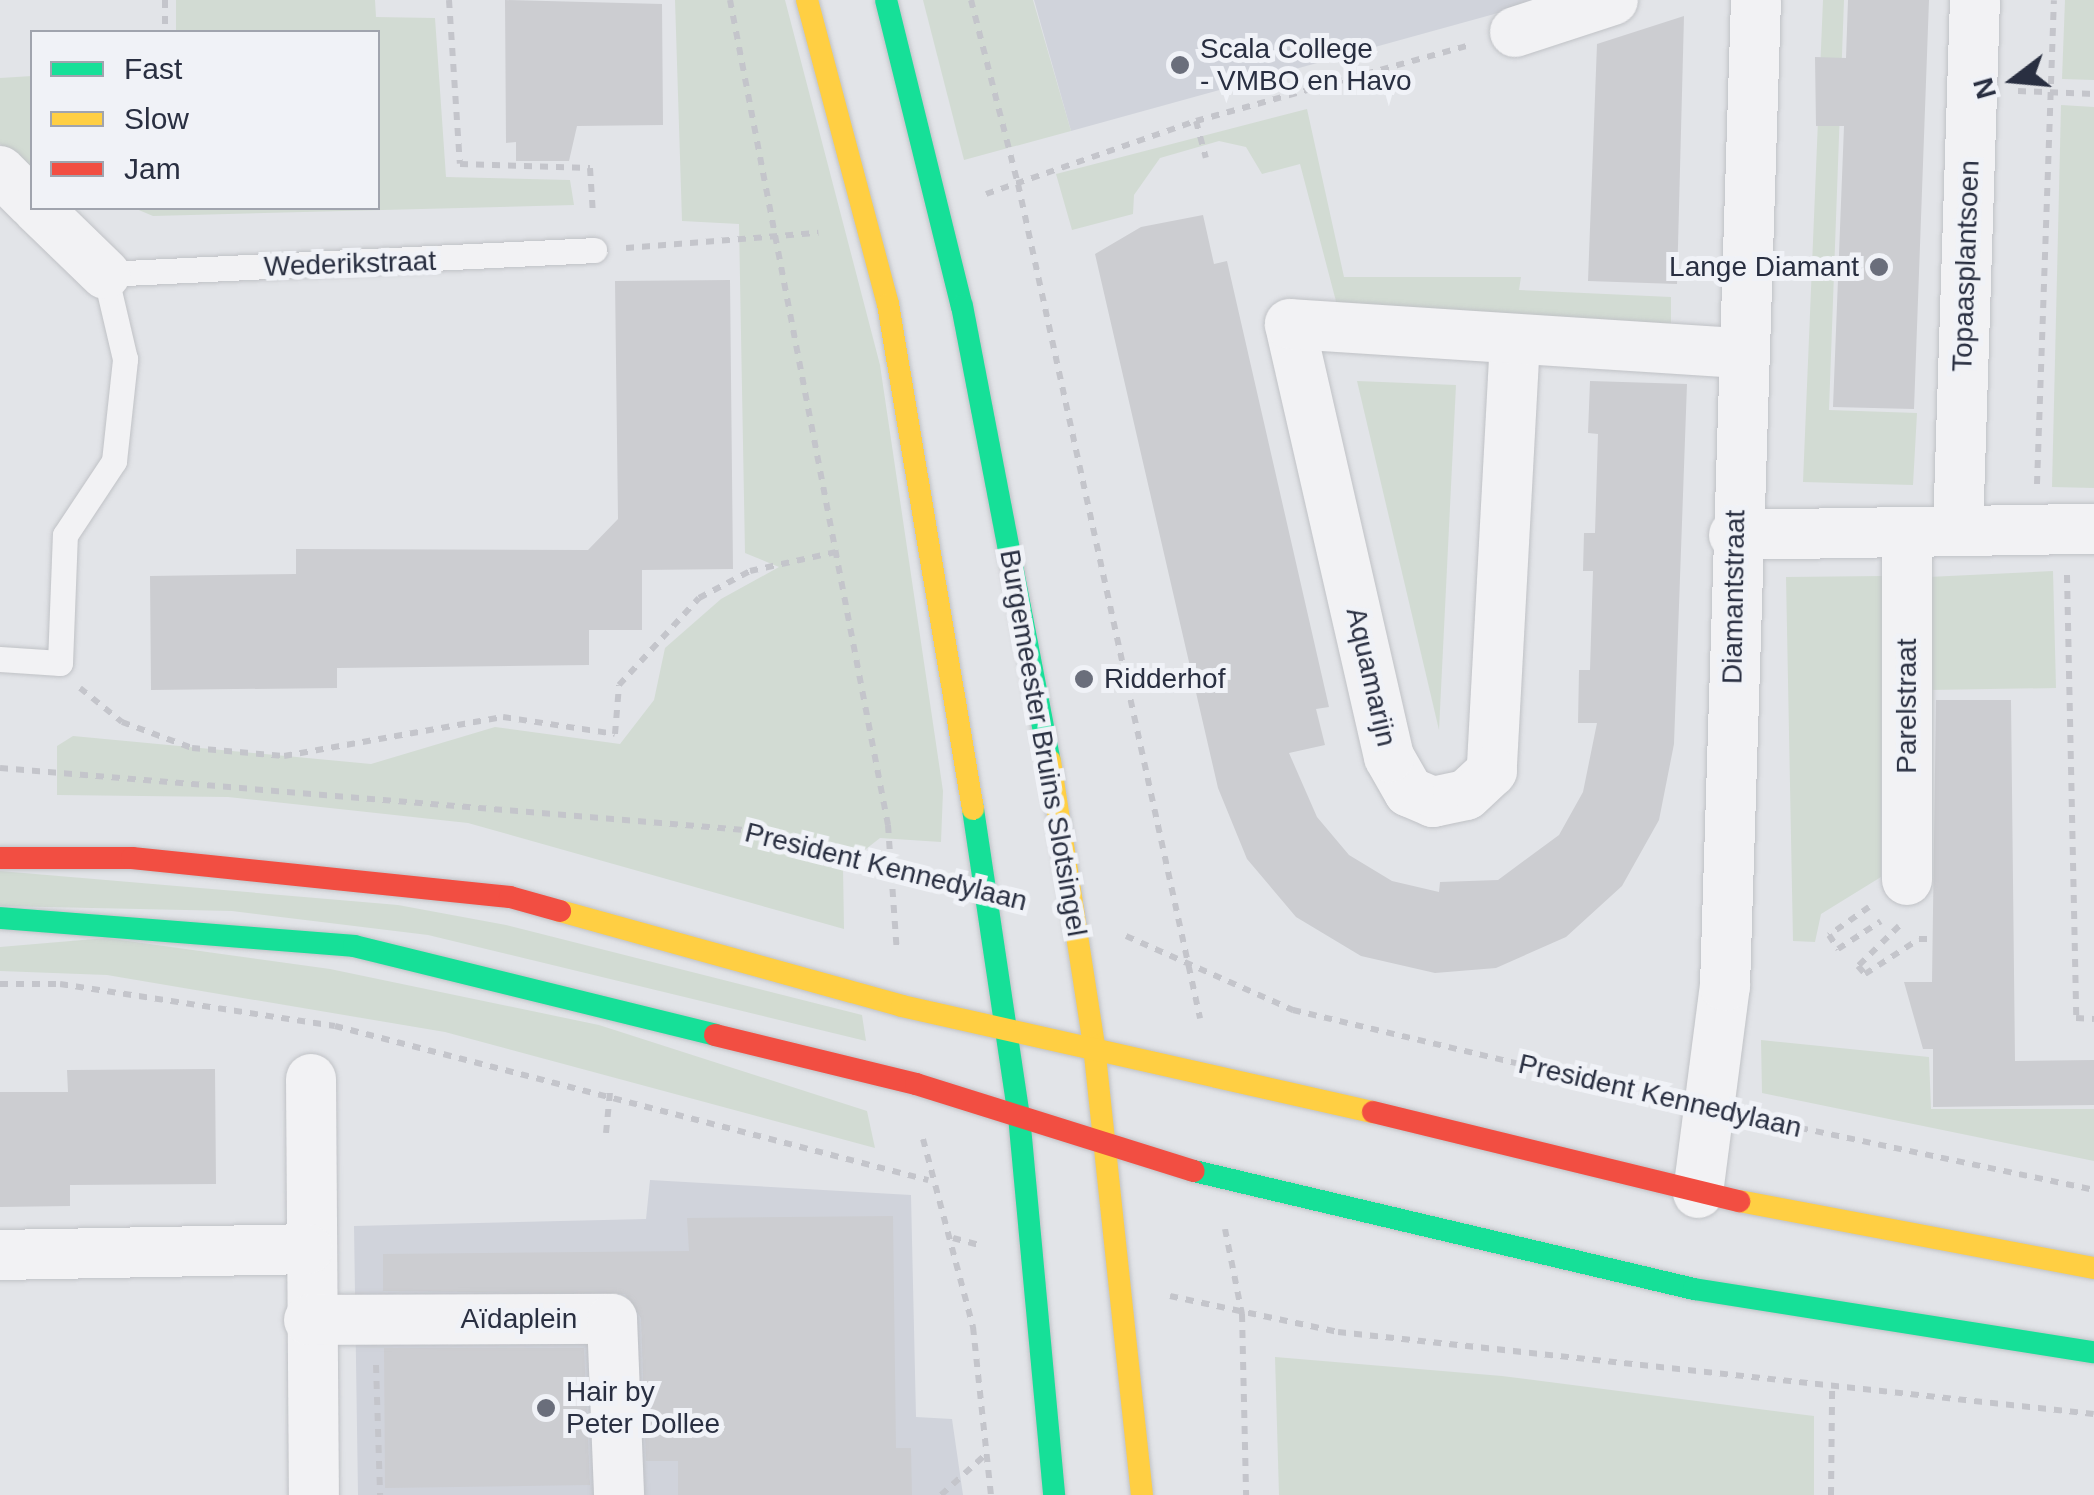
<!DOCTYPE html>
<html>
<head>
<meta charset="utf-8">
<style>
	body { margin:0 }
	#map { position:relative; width:2094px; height:1495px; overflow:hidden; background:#e2e4e8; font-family:Arial,sans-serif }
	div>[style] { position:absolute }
	.built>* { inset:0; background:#d0d3db }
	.green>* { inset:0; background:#d2dbd3 }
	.building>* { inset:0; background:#cccdd1 }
	.path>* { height:6px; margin-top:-3px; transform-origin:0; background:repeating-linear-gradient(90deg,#c4c5cb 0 8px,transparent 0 16px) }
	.roads { filter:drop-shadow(0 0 2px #c0c2c6) drop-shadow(0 0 2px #c0c2c6) }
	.lane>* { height:25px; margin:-12.5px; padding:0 12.5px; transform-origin:12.5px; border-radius:12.5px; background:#f2f2f4 }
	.street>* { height:50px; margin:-25px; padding:0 25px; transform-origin:25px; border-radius:25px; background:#f2f2f4 }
	.fast>* { height:22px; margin:-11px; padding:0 11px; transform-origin:11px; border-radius:11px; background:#16e098 }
	.slow>* { height:22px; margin:-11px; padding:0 11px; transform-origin:11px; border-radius:11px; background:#ffcf43 }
	.jam>* { height:22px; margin:-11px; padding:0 11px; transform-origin:11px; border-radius:11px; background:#f24e42 }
	.dots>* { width:28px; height:28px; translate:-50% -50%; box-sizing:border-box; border:5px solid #f0f2f7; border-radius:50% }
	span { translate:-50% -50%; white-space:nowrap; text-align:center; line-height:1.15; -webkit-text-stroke:10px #f0f2f7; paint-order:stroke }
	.poi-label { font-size:28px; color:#292f41 }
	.left { translate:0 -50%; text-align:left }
	.right { translate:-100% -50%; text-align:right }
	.street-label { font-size:28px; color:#292f41 }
	.legend { position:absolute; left:30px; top:30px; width:350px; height:180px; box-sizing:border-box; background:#f0f2f7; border:2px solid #a0a4ae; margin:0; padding:12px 18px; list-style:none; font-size:30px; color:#292f41 }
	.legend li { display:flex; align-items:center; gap:20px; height:50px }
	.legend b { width:50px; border:2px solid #a0a4ae }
	.north { position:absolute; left:1964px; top:30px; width:100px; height:100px; -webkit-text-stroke:8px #f0f2f7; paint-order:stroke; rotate:254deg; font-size:28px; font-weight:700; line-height:40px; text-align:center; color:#292f41 }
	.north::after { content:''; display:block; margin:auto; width:35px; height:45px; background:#292f41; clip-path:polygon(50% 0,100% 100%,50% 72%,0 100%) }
</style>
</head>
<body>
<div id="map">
	<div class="built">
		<div style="clip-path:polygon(1034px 0,1545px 0,1071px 131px)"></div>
		<div style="clip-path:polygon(650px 1180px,911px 1195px,916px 1417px,952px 1419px,963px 1495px,358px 1495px,354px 1226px,646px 1219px)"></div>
	</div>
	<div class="green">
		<div style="clip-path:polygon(176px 0,375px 0,376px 17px,435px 18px,446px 177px,570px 180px,574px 205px,153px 216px,134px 208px,378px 208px,378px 32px,176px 32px)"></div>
		<div style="clip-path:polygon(675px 0,785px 0,880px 365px,943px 791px,941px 842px,880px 838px,843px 867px,844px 929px,468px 823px,228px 797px,57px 795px,57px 746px,73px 736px,371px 764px,495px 727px,620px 744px,654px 700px,665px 648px,721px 599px,779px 567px,745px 553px,739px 224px,682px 221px)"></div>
		<div style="clip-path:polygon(923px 0,1033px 0,1071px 131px,964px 160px)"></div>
		<div style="clip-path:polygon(1823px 0,1844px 0,1829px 410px,1917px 413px,1913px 485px,1803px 482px)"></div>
		<div style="clip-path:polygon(2065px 0,2094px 0,2094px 80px,2062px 79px)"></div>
		<div style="clip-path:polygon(32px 76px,32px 175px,0 144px,0 78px)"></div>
		<div style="clip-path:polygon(2061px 105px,2094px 107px,2094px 488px,2052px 487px)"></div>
		<div style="clip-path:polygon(1307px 109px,1344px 277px,1521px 277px,1519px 290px,1671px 297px,1671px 332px,1338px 309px,1300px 164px,1262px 174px,1246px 147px,1219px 141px,1160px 158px,1134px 195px,1133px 214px,1072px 230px,1056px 174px)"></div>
		<div style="clip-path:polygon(1357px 381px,1456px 385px,1439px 730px)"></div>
		<div style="clip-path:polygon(2053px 571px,2056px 688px,1929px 690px,1928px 577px)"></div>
		<div style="clip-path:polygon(1882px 576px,1881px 877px,1821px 914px,1815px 942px,1793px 941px,1786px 577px)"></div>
		<div style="clip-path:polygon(0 871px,398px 905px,506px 925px,862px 1015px,866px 1041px,428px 935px,232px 911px,0 906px)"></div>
		<div style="clip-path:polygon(106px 938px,330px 969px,599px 1025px,867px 1111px,875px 1148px,445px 1032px,107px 975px,0 971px,0 947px)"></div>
		<div style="clip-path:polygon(1761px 1040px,1929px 1057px,1931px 1109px,2094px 1109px,2094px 1161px,1762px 1093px)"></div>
		<div style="clip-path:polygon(1275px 1357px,1502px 1376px,1814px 1416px,1814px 1495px,1279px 1495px)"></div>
	</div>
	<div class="building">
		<div style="clip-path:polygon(505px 0,662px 4px,663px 125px,577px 126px,569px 161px,516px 161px,516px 142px,506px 143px)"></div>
		<div style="clip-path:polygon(1848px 0,1929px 0,1914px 409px,1833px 407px,1844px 126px,1816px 126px,1815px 57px,1846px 58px)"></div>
		<div style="clip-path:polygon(1684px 16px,1677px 284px,1588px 281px,1597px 44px)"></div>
		<div style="clip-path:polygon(1203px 215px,1214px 264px,1227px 261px,1329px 707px,1316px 709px,1325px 745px,1289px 753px,1317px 817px,1349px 855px,1392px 881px,1439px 892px,1440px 882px,1498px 880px,1559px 835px,1583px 792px,1597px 723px,1578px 723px,1579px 670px,1590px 670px,1593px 571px,1583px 571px,1584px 533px,1595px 533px,1598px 434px,1588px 433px,1590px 381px,1687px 384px,1674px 744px,1659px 820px,1622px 886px,1566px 937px,1496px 968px,1435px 973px,1361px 956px,1296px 917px,1247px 859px,1218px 788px,1095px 254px,1141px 227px)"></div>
		<div style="clip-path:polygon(730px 280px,733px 569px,642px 570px,642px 630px,589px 630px,589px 665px,337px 668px,337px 688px,151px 690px,150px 576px,296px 574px,296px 549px,588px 550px,618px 519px,615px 281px)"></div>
		<div style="clip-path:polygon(1936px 700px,2011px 700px,2015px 1061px,2094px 1060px,2094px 1105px,1933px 1107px,1933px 1049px,1923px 1049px,1904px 982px,1932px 982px)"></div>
		<div style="clip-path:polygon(215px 1069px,216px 1184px,70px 1185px,70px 1206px,0 1207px,0 1092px,68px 1092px,67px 1070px)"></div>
		<div style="clip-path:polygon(893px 1216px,896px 1448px,911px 1448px,912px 1495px,678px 1495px,678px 1461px,646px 1461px,641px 1318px,625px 1294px,383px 1291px,383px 1254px,689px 1251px,687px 1218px)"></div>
		<div style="clip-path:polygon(384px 1348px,584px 1348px,590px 1485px,385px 1488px)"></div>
	</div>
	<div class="path">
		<div style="left:165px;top:0;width:32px;rotate:90deg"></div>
		<div style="left:449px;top:0;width:164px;rotate:86.2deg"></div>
		<div style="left:460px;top:164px;width:130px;rotate:1.8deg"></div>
		<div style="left:590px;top:168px;width:46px;rotate:86.3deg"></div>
		<div style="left:730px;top:0;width:840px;rotate:79.16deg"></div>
		<div style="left:888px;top:825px;width:128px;rotate:86deg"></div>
		<div style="left:971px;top:0;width:190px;rotate:75.7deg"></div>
		<div style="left:1018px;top:184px;width:854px;rotate:77.69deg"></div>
		<div style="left:2018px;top:91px;width:76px;rotate:2.3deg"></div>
		<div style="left:1196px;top:121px;width:38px;rotate:75deg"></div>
		<div style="left:986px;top:194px;width:222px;rotate:-19.2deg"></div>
		<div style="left:1196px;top:121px;width:284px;rotate:-15.5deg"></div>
		<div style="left:626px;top:248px;width:193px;rotate:-4.5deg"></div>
		<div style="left:2037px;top:484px;width:484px;rotate:-88deg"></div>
		<div style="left:2067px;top:575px;width:443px;rotate:88.8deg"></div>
		<div style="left:2076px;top:1018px;width:18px;rotate:3deg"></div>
		<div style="left:80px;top:688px;width:54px;rotate:39deg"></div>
		<div style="left:122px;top:722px;width:75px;rotate:20.4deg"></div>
		<div style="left:192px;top:748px;width:92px;rotate:5deg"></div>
		<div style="left:284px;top:756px;width:222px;rotate:-10.1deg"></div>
		<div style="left:503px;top:717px;width:113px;rotate:8.6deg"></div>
		<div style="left:615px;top:734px;width:49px;rotate:-85.3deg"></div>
		<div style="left:619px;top:685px;width:118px;rotate:-47.4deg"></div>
		<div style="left:699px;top:598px;width:58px;rotate:-27.9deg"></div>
		<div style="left:750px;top:571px;width:92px;rotate:-12.5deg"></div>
		<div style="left:0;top:768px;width:747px;rotate:4.76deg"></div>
		<div style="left:744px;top:830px;width:195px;rotate:14.9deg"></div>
		<div style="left:1869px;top:907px;width:49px;rotate:145deg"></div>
		<div style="left:1829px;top:935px;width:17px;rotate:57deg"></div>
		<div style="left:1838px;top:949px;width:51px;rotate:-33.1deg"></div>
		<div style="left:1899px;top:926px;width:57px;rotate:135.7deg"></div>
		<div style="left:1858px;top:966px;width:11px;rotate:49deg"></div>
		<div style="left:1865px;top:974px;width:64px;rotate:-32.9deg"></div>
		<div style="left:1919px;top:939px;width:13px"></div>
		<div style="left:1126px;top:936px;width:183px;rotate:23.9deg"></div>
		<div style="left:1293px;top:1010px;width:379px;rotate:13.4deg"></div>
		<div style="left:0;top:984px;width:60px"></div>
		<div style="left:60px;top:984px;width:278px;rotate:8.7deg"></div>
		<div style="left:335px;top:1026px;width:613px;rotate:14.56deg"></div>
		<div style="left:1753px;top:1118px;width:349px;rotate:11.9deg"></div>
		<div style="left:606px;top:1133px;width:41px;rotate:-84.4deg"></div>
		<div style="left:923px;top:1139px;width:195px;rotate:75.1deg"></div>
		<div style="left:973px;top:1327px;width:169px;rotate:83.9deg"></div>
		<div style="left:1225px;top:1229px;width:87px;rotate:78.7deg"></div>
		<div style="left:1242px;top:1314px;width:181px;rotate:88.7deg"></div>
		<div style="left:953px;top:1238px;width:27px;rotate:15deg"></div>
		<div style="left:1170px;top:1296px;width:172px;rotate:12.1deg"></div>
		<div style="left:1338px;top:1332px;width:760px;rotate:6.19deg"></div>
		<div style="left:376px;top:1365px;width:130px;rotate:88.2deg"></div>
		<div style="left:941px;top:1495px;width:61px;rotate:-42.3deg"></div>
		<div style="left:1831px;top:1495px;width:104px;rotate:-89.4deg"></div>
	</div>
	<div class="roads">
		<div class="lane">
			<div style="left:0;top:659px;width:60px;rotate:3.8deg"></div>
			<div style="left:60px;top:663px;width:128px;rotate:-87.8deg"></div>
			<div style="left:65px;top:535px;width:89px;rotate:-56.5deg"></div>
			<div style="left:114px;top:461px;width:103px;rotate:-83.8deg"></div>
			<div style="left:125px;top:359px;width:87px;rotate:-103.2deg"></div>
			<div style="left:105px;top:274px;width:490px;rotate:-2.8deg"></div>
		</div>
		<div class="street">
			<div style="left:1515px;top:32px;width:103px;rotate:-18.1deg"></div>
			<div style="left:0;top:171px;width:45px;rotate:45deg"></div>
			<div style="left:37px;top:208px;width:95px;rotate:44.1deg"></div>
			<div style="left:1515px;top:340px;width:432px;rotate:93.1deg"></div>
			<div style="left:1492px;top:771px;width:35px;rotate:137deg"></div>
			<div style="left:1466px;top:795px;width:34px;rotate:168deg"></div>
			<div style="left:1433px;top:802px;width:26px;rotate:-157deg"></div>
			<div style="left:1409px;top:792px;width:40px;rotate:-119.7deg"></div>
			<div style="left:1389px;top:757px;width:444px;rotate:-102.9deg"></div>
			<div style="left:1290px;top:324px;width:453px;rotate:3.7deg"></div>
			<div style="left:1958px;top:531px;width:531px;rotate:-88.17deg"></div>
			<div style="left:1907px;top:532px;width:348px;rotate:90deg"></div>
			<div style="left:1734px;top:535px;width:360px;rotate:-1deg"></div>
			<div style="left:311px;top:1079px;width:416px;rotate:89.6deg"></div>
			<div style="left:1698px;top:1193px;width:209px;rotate:-82.6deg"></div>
			<div style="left:1725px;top:986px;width:986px;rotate:-88.2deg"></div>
			<div style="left:0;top:1255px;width:308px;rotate:-1.1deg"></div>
			<div style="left:309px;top:1320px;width:303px;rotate:-0.2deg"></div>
			<div style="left:612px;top:1319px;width:176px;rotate:87.7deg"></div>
		</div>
		<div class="fast">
			<div style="left:886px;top:0;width:315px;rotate:76.1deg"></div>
			<div style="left:962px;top:306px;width:463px;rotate:79.1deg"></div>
			<div style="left:973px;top:809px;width:310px;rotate:81.5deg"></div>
			<div style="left:1019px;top:1116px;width:381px;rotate:84.7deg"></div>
			<div style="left:0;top:918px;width:355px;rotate:4.5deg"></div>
			<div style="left:354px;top:946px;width:372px;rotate:13.8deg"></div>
			<div style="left:1194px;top:1171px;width:514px;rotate:13.28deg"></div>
			<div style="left:1694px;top:1289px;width:405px;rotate:9deg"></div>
		</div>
		<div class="slow">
			<div style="left:807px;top:0;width:315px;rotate:75.1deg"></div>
			<div style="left:888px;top:304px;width:512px;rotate:80.45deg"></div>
			<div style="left:1050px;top:761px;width:288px;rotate:81.2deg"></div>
			<div style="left:1094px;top:1046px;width:452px;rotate:83.9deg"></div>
			<div style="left:560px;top:911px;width:355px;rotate:15.5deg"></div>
			<div style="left:902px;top:1006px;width:483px;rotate:12.7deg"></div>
			<div style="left:1739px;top:1201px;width:361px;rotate:10.7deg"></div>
		</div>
		<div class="jam">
			<div style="left:0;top:858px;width:132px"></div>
			<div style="left:132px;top:858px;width:380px;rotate:5.9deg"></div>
			<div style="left:510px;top:897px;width:52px;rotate:15.6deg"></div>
			<div style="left:715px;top:1035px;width:207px;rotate:13.7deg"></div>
			<div style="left:916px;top:1084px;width:291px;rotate:17.4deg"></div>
			<div style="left:1373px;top:1112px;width:377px;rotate:13.7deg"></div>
		</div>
	</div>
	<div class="dots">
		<div style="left:1180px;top:65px;background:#6a6e7b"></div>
		<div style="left:1879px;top:267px;background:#6a6e7b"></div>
		<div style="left:1084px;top:679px;background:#6a6e7b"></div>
		<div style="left:546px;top:1408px;background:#6a6e7b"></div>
	</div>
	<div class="poi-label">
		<span class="left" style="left:1200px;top:65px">Scala College<br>- VMBO en Havo</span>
		<span class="right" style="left:1859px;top:267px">Lange Diamant</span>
		<span class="left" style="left:1104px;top:679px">Ridderhof</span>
		<span class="left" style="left:566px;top:1408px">Hair by<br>Peter Dollee</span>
	</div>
	<div class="street-label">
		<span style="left:350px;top:264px;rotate:-2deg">Wederikstraat</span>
		<span style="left:1966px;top:266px;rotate:-88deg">Topaasplantsoen</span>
		<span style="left:1734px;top:597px;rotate:-89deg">Diamantstraat</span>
		<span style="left:1371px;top:677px;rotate:77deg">Aquamarijn</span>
		<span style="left:1907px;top:706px;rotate:-90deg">Parelstraat</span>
		<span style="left:1043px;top:743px;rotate:80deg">Burgemeester Bruins Slotsingel</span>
		<span style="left:886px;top:867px;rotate:14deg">President Kennedylaan</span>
		<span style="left:1660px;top:1096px;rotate:13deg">President Kennedylaan</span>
		<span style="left:519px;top:1319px">Aïdaplein</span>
	</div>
	<ul class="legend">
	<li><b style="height:12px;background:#16e098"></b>Fast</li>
	<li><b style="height:12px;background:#ffcf43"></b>Slow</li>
	<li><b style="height:12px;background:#f24e42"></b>Jam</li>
	</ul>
	<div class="north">N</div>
</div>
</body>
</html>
